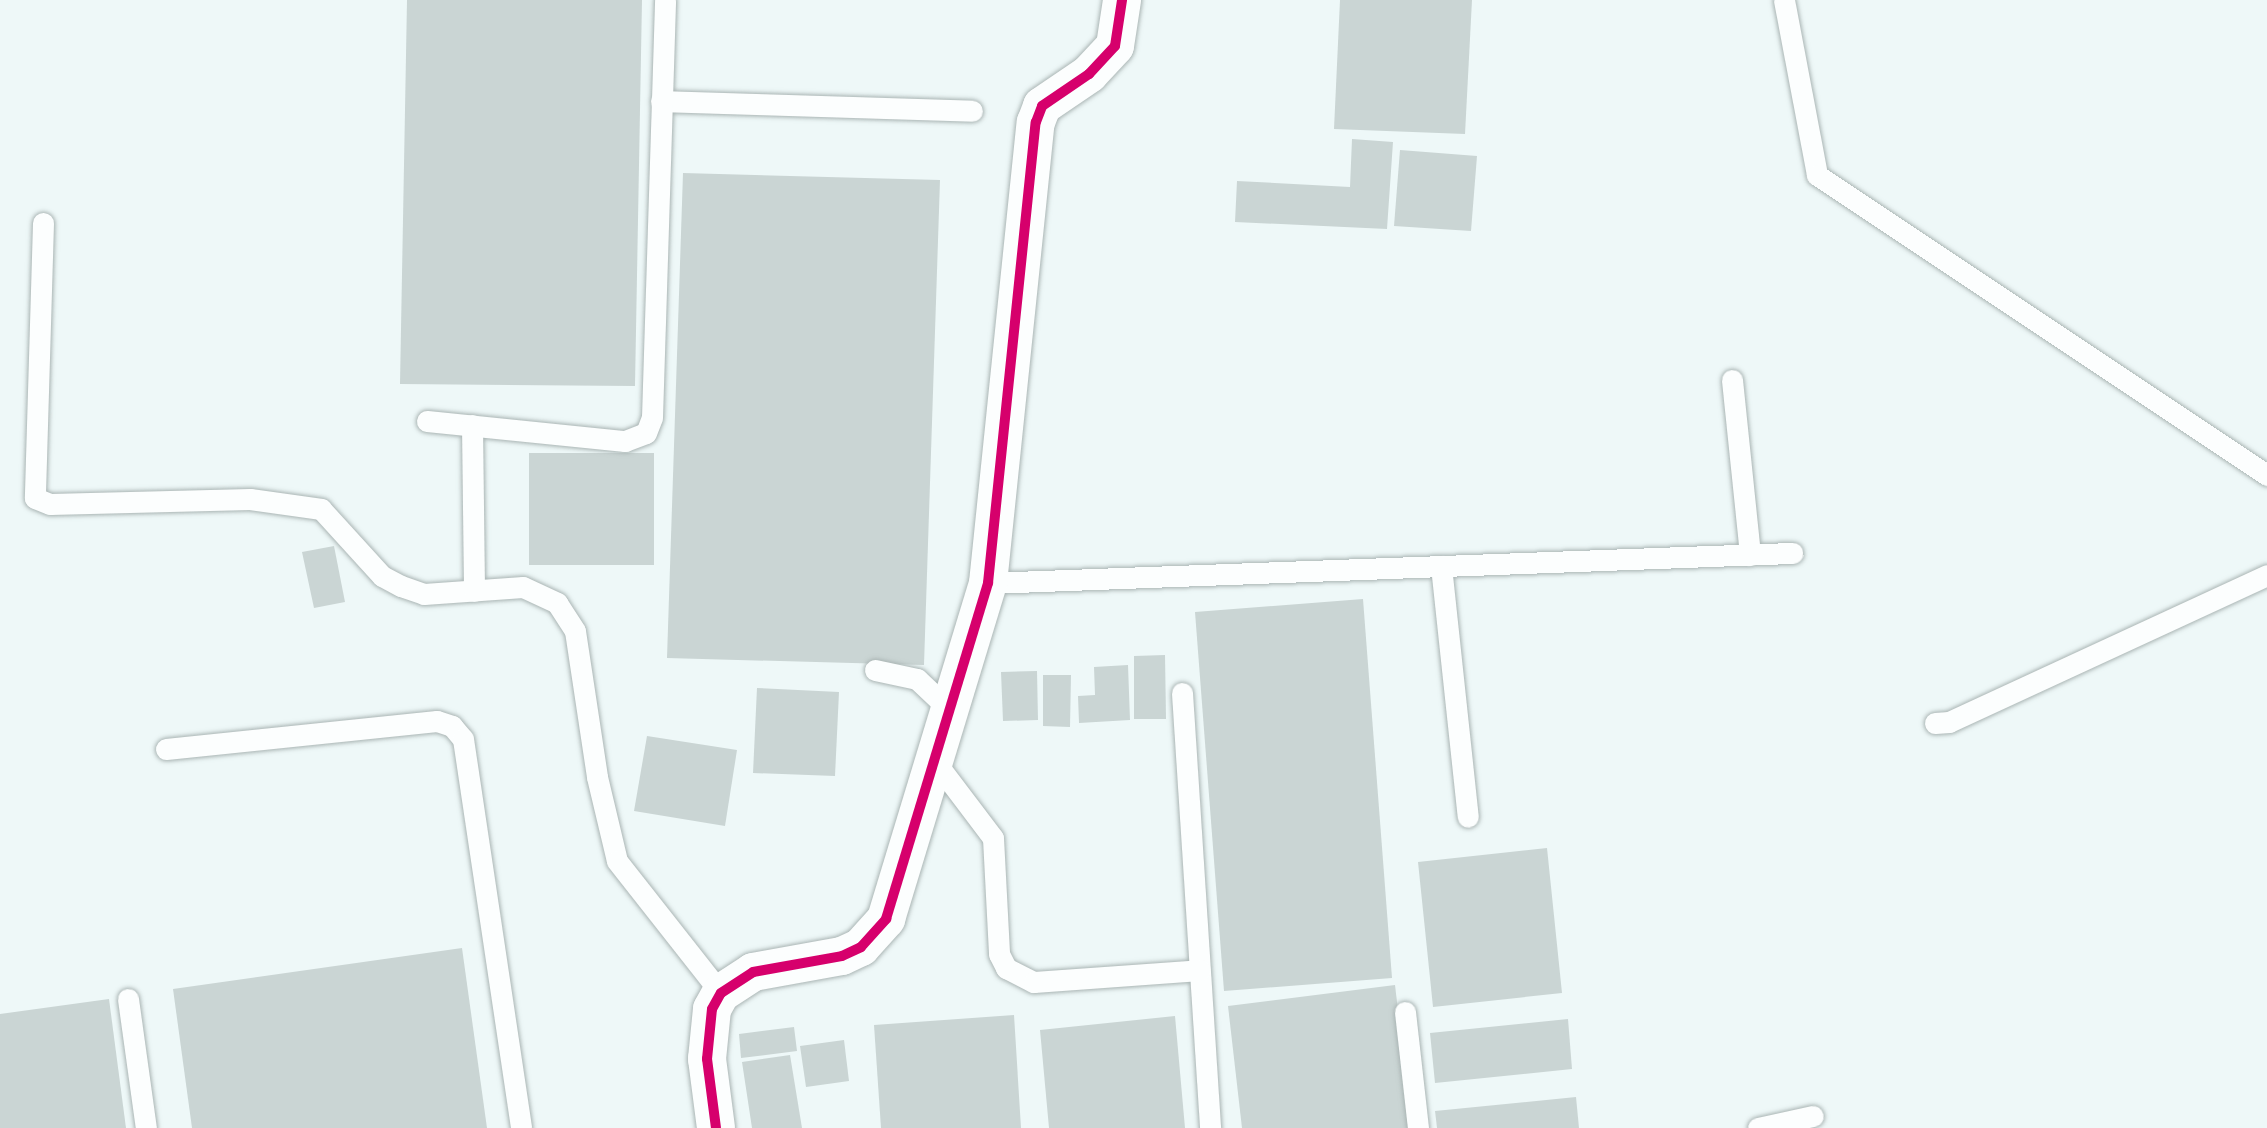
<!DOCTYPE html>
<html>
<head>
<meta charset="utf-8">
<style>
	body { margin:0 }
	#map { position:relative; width:2267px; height:1128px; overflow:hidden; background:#eef8f8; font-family:"PT Serif",serif }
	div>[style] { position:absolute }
	.building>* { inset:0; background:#cad5d4 }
	.roads { filter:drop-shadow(0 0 2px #aab5b4) drop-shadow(0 0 2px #aab5b4) }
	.service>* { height:21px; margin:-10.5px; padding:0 10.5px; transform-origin:10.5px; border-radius:10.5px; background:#fcfefe }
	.minor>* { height:38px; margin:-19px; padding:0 19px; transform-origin:19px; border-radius:19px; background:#fcfefe }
	.cycleway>* { height:10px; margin:-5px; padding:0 5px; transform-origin:5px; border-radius:5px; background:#d6006c }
	span { translate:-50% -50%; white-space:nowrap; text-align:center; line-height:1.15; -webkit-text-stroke:7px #fff; paint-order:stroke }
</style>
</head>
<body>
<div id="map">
	<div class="building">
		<div style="clip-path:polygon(407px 0,642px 0,635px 386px,400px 384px)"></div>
		<div style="clip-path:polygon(1340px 0,1472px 0,1465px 134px,1334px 129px)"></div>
		<div style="clip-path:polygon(1352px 139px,1393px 142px,1387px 229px,1235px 222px,1237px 181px,1350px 187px)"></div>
		<div style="clip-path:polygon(1400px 150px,1477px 156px,1471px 231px,1394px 226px)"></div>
		<div style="clip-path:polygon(683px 173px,940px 180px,924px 665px,667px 658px)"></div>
		<div style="clip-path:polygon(529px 453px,654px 453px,654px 565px,529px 565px)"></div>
		<div style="clip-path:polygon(334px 546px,345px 602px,314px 608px,302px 552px)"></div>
		<div style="clip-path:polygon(1363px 599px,1392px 978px,1224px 991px,1195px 612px)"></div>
		<div style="clip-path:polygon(1165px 655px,1166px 719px,1134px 719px,1134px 656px)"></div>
		<div style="clip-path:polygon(1128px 665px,1130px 720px,1079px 723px,1078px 696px,1095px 695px,1094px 667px)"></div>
		<div style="clip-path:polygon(1037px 671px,1038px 720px,1003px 721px,1001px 672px)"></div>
		<div style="clip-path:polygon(1043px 675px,1071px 675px,1070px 727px,1043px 726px)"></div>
		<div style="clip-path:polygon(757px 688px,839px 692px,835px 776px,753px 773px)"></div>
		<div style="clip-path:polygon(647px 736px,737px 750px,725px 826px,634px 811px)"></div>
		<div style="clip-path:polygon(1547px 848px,1562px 993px,1433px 1007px,1418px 862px)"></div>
		<div style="clip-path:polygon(462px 948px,487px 1128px,192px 1128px,173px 989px)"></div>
		<div style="clip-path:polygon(1395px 985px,1412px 1128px,1242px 1128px,1228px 1006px)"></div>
		<div style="clip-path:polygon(109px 999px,126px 1128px,0 1128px,0 1014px)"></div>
		<div style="clip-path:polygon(1014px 1015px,1021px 1128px,881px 1128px,874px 1025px)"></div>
		<div style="clip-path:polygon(1175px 1016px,1185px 1128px,1049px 1128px,1040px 1030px)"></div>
		<div style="clip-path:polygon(1568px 1019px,1572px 1069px,1435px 1083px,1430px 1033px)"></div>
		<div style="clip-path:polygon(794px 1027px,797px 1051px,741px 1058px,739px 1034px)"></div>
		<div style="clip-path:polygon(844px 1040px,849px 1081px,806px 1087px,800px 1046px)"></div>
		<div style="clip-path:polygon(790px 1055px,802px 1128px,752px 1128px,742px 1062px)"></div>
		<div style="clip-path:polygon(1576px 1097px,1579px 1128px,1437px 1128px,1435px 1111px)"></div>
	</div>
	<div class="roads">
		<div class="service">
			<div style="left:1784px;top:0;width:178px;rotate:79.3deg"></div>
			<div style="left:1817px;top:175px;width:541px;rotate:33.69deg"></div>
			<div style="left:661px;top:101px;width:311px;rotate:1.8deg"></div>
			<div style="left:43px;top:223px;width:275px;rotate:91.7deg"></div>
			<div style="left:35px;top:498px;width:16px;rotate:22deg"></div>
			<div style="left:50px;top:504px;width:200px;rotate:-1.4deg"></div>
			<div style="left:250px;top:499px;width:72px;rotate:8deg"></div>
			<div style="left:321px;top:509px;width:91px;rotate:47.7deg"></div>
			<div style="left:382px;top:576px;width:21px;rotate:28deg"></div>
			<div style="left:401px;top:586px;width:24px;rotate:19deg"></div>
			<div style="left:424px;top:594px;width:99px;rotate:-4deg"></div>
			<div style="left:523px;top:587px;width:38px;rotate:25deg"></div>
			<div style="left:557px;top:603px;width:33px;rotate:57deg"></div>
			<div style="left:575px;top:631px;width:148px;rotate:81.4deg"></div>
			<div style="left:597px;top:777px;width:86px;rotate:76.6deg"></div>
			<div style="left:617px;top:861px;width:168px;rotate:51.8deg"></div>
			<div style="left:1732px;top:380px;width:176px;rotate:84.1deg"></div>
			<div style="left:427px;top:421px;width:199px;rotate:5.8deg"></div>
			<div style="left:625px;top:441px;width:22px;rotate:-21deg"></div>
			<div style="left:646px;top:433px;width:17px;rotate:-69deg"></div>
			<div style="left:652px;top:417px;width:417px;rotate:-88.2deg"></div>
			<div style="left:472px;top:425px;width:166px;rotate:89.3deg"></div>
			<div style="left:1441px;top:566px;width:252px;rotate:83.9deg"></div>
			<div style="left:988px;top:583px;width:805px;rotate:-2.14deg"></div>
			<div style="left:875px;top:670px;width:43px;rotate:12.1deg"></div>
			<div style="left:917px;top:679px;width:50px;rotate:43.4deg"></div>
			<div style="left:1182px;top:693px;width:436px;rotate:86.3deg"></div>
			<div style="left:1935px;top:723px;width:14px;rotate:-4deg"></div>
			<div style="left:1949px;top:722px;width:350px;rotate:-24.8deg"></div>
			<div style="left:166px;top:749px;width:272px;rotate:-5.9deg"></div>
			<div style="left:437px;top:721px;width:16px;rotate:18deg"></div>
			<div style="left:452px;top:726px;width:17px;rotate:50deg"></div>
			<div style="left:463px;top:739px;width:393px;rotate:81.5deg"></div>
			<div style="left:937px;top:764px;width:93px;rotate:52.9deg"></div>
			<div style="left:993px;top:838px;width:116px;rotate:87deg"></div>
			<div style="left:999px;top:954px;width:16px;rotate:63deg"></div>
			<div style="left:1006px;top:968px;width:31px;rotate:27deg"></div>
			<div style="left:1034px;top:982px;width:166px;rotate:-4.1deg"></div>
			<div style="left:128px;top:999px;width:130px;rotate:82.1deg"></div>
			<div style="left:1405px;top:1012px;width:117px;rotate:83.6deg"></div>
			<div style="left:1758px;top:1128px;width:56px;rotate:-12.3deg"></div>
		</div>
		<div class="minor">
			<div style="left:716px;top:1128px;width:70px;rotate:-97.4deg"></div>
			<div style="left:707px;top:1059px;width:50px;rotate:-84.3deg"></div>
			<div style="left:712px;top:1009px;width:18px;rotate:-61deg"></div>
			<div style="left:721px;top:993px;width:38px;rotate:-33deg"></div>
			<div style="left:753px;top:972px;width:90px;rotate:-10.2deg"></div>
			<div style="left:842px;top:956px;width:21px;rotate:-25deg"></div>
			<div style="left:861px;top:947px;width:38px;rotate:-48deg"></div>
			<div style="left:886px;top:919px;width:351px;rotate:-73.1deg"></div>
			<div style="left:988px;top:583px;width:463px;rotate:-84.1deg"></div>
			<div style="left:1036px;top:122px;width:17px;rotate:-69deg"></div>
			<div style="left:1042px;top:106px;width:57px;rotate:-34.2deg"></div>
			<div style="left:1089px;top:74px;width:38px;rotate:-47deg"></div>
			<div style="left:1115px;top:46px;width:47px;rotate:-81.3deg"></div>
		</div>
	</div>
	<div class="cycleway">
		<div style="left:716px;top:1128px;width:70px;rotate:-97.4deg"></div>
		<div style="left:707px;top:1059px;width:50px;rotate:-84.3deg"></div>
		<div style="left:712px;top:1009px;width:18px;rotate:-61deg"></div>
		<div style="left:721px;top:993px;width:38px;rotate:-33deg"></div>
		<div style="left:753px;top:972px;width:90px;rotate:-10.2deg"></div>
		<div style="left:842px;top:956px;width:21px;rotate:-25deg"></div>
		<div style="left:861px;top:947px;width:38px;rotate:-48deg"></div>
		<div style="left:886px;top:919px;width:351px;rotate:-73.1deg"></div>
		<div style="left:988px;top:583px;width:463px;rotate:-84.1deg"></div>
		<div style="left:1036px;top:122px;width:17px;rotate:-69deg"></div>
		<div style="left:1042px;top:106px;width:57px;rotate:-34.2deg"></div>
		<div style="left:1089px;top:74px;width:38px;rotate:-47deg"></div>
		<div style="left:1115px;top:46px;width:47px;rotate:-81.3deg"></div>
	</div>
</div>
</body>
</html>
